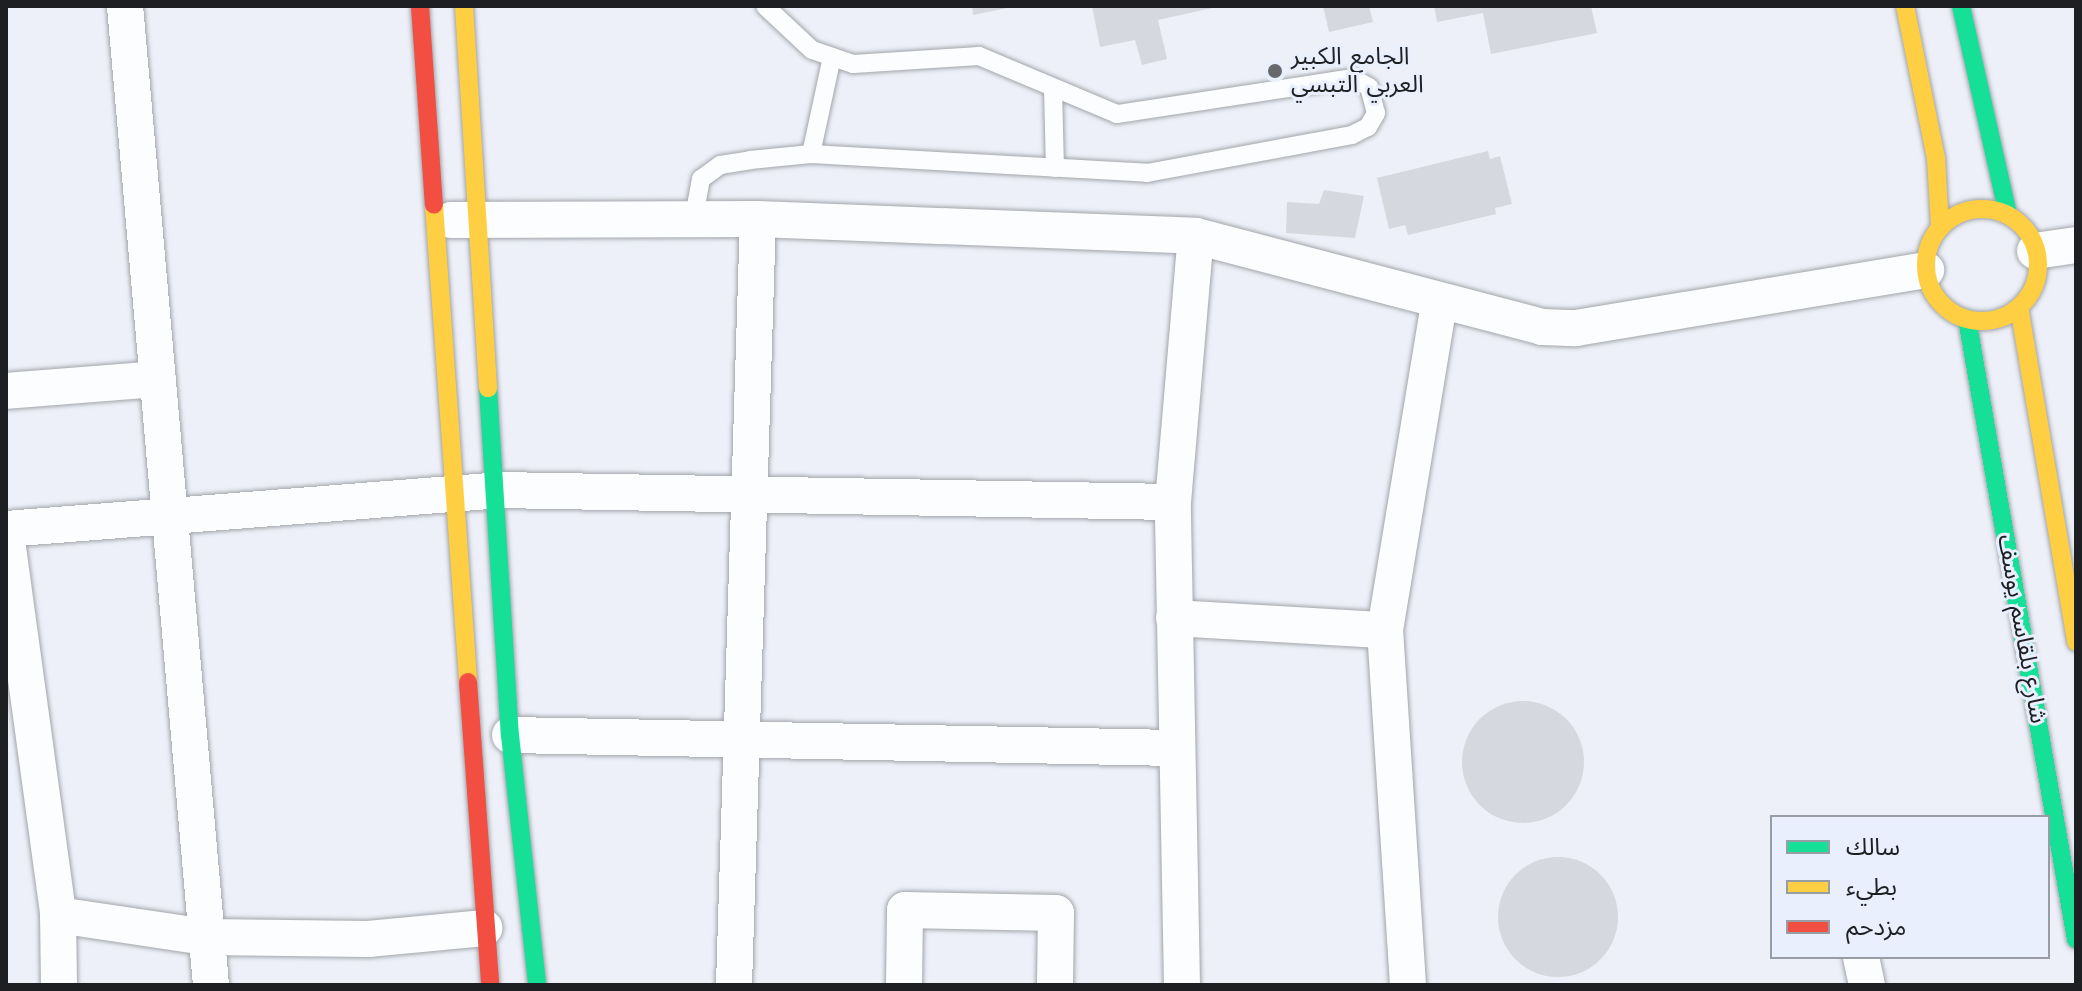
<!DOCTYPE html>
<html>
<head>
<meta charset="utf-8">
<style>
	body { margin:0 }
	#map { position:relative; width:2082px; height:991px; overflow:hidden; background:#edf0f8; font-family:"Work Sans","Noto Sans Arabic",sans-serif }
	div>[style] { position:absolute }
	.building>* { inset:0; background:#d5d8de }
	.round { border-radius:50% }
	.roads { filter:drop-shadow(0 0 2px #a2a5aa) drop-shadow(0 0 2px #a2a5aa) }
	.lane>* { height:18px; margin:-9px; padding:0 9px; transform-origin:9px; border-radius:9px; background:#fcfdfe }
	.street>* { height:36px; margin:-18px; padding:0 18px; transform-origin:18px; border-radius:18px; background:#fcfdfe }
	.fast>* { height:18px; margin:-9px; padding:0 9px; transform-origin:9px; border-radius:9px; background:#16e098 }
	.slow>* { height:18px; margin:-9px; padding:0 9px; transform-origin:9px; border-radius:9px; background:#ffcf43 }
	.slow>.ring { margin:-9px; padding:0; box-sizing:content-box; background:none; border:18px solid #ffcf43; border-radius:50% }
	.jam>* { height:18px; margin:-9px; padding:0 9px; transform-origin:9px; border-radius:9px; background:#f24e42 }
	.dots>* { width:22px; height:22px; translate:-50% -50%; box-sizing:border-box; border:4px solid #e9effc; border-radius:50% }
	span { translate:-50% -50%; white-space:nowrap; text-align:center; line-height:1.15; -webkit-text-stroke:6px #e9effc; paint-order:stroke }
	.poi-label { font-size:24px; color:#1d1f23 }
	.left { translate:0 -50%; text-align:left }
	.street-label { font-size:24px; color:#1d1f23 }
	.frame { position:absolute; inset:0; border:8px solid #1d1f23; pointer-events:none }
	.legend { position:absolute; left:1770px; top:815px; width:280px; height:144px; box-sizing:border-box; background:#e9effc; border:2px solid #979ca5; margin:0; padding:10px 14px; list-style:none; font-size:24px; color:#1d1f23 }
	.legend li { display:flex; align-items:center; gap:16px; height:40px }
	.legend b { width:40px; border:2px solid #979ca5 }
</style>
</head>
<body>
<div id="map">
	<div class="building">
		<div style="clip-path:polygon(972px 6px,1011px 6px,1012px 7px,973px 15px)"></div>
		<div style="clip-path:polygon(1092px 6px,1217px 6px,1217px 7px,1158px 20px,1167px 59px,1142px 65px,1135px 40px,1100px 47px)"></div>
		<div style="clip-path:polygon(1323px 6px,1369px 6px,1373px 22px,1329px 32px)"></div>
		<div style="clip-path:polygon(1434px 6px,1591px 6px,1597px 33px,1491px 54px,1483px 13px,1437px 22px)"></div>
		<div style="clip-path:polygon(1488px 151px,1490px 159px,1500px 156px,1512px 204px,1495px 208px,1496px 214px,1408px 235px,1405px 225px,1389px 229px,1377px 178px)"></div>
		<div style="clip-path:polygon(1324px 190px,1364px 196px,1355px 238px,1286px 233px,1287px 202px,1319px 204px)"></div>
		<div class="round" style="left:1462px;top:701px;width:122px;height:122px"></div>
		<div class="round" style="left:1498px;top:857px;width:120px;height:120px"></div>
	</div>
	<div class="roads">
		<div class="lane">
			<div style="left:1053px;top:88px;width:80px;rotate:88.6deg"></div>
			<div style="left:811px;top:154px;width:99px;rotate:-77.8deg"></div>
			<div style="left:693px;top:222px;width:44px;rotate:-79.5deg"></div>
			<div style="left:701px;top:179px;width:24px;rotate:-36deg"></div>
			<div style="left:720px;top:165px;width:30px;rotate:-9deg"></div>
			<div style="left:750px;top:160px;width:61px;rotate:-5.6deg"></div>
			<div style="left:811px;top:154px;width:337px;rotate:3.2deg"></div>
			<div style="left:1147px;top:173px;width:208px;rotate:-10.5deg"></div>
			<div style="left:1352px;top:135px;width:18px;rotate:-27deg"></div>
			<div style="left:1368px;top:127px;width:16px;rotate:-60deg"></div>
			<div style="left:1376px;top:113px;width:27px;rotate:-105deg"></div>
			<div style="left:1369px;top:87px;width:18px;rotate:-151deg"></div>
			<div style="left:1353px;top:78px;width:239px;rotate:171.3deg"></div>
			<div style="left:1117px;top:114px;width:150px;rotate:-157.2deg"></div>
			<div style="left:979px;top:56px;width:126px;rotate:176.4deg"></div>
			<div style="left:853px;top:64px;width:43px;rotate:-161.1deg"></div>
			<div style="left:812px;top:50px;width:64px;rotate:-136.9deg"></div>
		</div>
		<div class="street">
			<div style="left:125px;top:6px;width:983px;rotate:84.98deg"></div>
			<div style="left:451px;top:220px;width:307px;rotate:-0.2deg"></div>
			<div style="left:758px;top:219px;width:438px;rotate:2.2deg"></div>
			<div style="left:1196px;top:236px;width:358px;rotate:14.7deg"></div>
			<div style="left:1542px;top:327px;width:34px;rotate:2deg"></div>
			<div style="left:1576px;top:328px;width:355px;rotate:-9.4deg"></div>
			<div style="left:2035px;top:251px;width:41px;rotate:-8.3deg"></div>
			<div style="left:6px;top:391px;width:152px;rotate:-4.5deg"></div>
			<div style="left:6px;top:529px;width:494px;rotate:-4.5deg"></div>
			<div style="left:498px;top:490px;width:675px;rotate:1.02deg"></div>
			<div style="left:6px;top:533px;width:386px;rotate:82.2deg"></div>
			<div style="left:1174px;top:618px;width:211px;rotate:3.3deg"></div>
			<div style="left:510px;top:735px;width:664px;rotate:1.12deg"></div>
			<div style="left:1861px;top:957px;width:29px;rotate:78deg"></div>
			<div style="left:59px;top:985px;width:70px;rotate:-90.8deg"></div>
			<div style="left:58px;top:915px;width:150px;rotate:8.5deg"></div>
			<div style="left:206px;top:937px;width:162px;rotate:0.7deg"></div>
			<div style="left:368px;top:939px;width:117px;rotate:-5.4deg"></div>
			<div style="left:734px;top:985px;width:766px;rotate:-88.21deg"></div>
			<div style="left:904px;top:985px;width:75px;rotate:-89.2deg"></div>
			<div style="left:905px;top:910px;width:151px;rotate:1.1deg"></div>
			<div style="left:1056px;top:913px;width:72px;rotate:90.8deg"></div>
			<div style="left:1182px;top:985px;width:483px;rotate:-91.1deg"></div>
			<div style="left:1173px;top:502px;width:267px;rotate:-85.1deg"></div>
			<div style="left:1408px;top:985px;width:356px;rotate:-93.7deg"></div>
			<div style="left:1385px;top:630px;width:330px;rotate:-80.6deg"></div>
		</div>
		<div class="fast">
			<div style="left:1961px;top:6px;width:214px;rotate:77.3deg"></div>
			<div style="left:1967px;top:319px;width:630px;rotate:80.03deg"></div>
			<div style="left:488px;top:388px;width:348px;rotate:86.4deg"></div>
			<div style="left:510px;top:735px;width:251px;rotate:83.8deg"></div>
		</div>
		<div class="slow">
			<div style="left:464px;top:6px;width:383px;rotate:86.4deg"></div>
			<div style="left:1905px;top:6px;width:155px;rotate:78.5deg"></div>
			<div style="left:1936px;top:158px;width:70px;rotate:86.7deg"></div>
			<div style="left:434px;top:205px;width:478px;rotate:85.9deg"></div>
			<div class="ring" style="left:1926px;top:209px;width:94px;height:94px"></div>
			<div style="left:2019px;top:307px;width:340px;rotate:80.3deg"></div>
		</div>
		<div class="jam">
			<div style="left:420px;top:6px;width:199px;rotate:86deg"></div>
			<div style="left:468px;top:682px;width:304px;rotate:85.8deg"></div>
		</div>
	</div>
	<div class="dots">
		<div style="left:1275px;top:71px;background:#66686e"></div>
	</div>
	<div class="poi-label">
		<span class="left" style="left:1291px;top:71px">الجامع الكبير<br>العربي التبسي</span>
	</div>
	<div class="street-label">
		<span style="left:2022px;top:629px;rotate:80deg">شارع بلقاسم يوسف</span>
	</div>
	<div class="frame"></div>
	<ul class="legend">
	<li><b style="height:10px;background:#16e098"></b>سالك</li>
	<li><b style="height:10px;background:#ffcf43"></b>بطيء</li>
	<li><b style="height:10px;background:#f24e42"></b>مزدحم</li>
	</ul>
</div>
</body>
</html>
